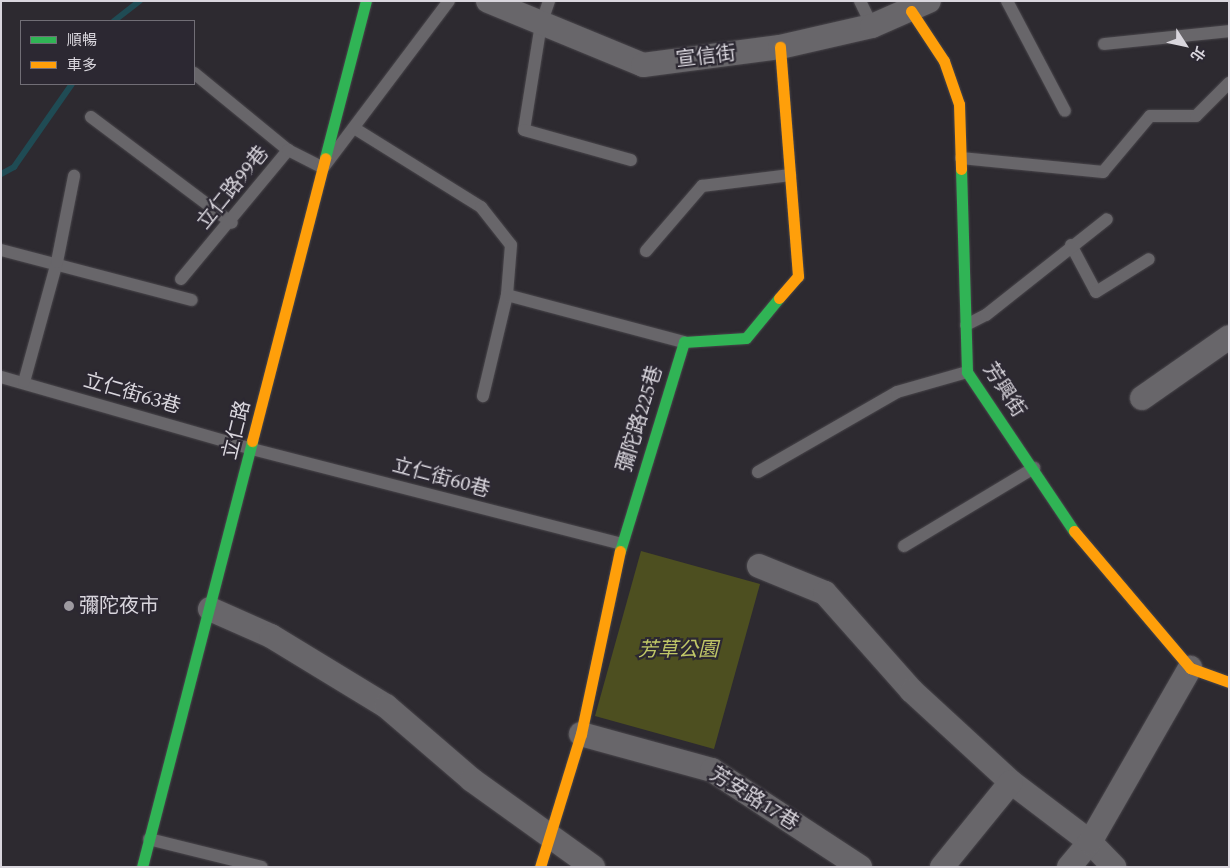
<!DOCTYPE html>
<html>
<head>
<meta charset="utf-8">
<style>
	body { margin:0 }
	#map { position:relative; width:1230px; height:868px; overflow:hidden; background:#2d2a30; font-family:Spectral,"Noto Sans TC",serif }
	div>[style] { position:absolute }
	.green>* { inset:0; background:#4d4f20 }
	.stream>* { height:6px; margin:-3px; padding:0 3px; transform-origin:3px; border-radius:3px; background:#1f4b54 }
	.roads { filter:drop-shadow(0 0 1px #49464b) drop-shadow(0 0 1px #49464b) }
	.lane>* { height:12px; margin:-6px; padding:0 6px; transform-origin:6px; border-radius:6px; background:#68666a }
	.street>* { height:24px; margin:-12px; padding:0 12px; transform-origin:12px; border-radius:12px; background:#68666a }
	.fast>* { height:11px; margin:-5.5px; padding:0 5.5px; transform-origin:5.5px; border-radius:5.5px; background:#30b455 }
	.slow>* { height:11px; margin:-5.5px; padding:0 5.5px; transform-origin:5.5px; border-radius:5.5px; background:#ff9f0a }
	.dots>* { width:14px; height:14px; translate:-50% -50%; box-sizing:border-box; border:2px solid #2c2832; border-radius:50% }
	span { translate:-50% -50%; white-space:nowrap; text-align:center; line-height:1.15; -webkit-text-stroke:4.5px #2c2832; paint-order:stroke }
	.street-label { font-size:20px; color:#d9d6dd }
	.poi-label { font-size:20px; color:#d9d6dd }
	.left { translate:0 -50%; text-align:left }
	.park-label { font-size:20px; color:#c0c767; font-style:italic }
	.frame { position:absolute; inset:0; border:2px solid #d9d6dd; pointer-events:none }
	.legend { position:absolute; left:20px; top:20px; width:175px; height:65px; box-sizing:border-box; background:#2c2832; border:1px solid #716e76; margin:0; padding:6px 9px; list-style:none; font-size:15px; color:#d9d6dd }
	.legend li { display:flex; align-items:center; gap:10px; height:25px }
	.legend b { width:25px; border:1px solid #716e76 }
	.north { position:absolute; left:1160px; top:20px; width:50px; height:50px; -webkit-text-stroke:4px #2c2832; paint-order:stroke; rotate:125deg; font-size:14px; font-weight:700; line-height:20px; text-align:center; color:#d9d6dd }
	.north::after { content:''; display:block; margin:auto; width:18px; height:22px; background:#d9d6dd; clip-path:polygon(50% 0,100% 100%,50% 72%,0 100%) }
</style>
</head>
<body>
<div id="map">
	<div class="green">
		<div style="clip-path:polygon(641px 551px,760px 584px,714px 749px,595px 716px)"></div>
	</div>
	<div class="stream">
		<div style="left:114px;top:21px;width:33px;rotate:-38deg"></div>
		<div style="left:1px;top:174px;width:15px;rotate:-28deg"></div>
		<div style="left:14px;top:167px;width:101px;rotate:-55.1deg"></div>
	</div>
	<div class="roads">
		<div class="lane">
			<div style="left:549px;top:1px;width:24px;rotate:109deg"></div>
			<div style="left:541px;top:24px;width:107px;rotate:99.1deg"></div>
			<div style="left:524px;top:130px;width:111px;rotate:15.7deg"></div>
			<div style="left:860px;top:1px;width:28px;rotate:64deg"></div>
			<div style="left:1007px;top:1px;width:124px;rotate:62.2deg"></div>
			<div style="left:1104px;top:44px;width:126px;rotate:-5.9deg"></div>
			<div style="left:194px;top:73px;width:122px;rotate:39.3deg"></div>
			<div style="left:91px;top:117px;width:176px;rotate:36.9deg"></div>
			<div style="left:354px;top:128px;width:150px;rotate:31.9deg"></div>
			<div style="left:481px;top:207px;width:48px;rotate:51.7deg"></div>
			<div style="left:511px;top:245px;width:50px;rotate:94.6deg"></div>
			<div style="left:507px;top:295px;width:104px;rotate:103.4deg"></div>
			<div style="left:961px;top:158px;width:143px;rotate:5.6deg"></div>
			<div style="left:1103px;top:172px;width:73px;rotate:-50deg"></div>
			<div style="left:1150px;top:116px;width:46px"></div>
			<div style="left:1196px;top:116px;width:47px;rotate:-45deg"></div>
			<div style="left:1071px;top:245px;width:53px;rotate:62deg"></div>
			<div style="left:1096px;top:292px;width:62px;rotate:-31.9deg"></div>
			<div style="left:1px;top:250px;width:197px;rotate:14.7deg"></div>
			<div style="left:646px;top:251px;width:86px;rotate:-49.3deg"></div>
			<div style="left:702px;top:186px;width:89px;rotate:-7.1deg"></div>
			<div style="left:181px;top:279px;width:168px;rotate:-50.3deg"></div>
			<div style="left:288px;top:150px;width:39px;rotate:27deg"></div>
			<div style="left:323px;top:168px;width:209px;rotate:-53deg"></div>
			<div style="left:507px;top:295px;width:183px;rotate:14.9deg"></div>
			<div style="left:966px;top:325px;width:22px;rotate:-27deg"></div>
			<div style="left:986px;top:315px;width:154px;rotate:-38.4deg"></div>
			<div style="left:1px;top:377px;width:261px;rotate:16deg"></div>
			<div style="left:252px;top:449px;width:381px;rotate:14.4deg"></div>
			<div style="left:24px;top:382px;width:124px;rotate:-74.6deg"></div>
			<div style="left:57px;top:262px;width:88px;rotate:-78.8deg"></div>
			<div style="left:758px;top:472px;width:160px;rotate:-29.9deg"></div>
			<div style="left:897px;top:392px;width:73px;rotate:-15.9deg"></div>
			<div style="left:904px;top:546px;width:152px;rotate:-31deg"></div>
			<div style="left:149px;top:839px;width:116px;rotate:13.9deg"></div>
		</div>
		<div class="street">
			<div style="left:488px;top:1px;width:168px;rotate:22.4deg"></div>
			<div style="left:643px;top:65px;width:138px;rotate:-7.5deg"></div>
			<div style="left:780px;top:47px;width:94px;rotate:-12.9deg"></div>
			<div style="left:872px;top:26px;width:62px;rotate:-23.7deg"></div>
			<div style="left:1142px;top:398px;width:106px;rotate:-35deg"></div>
			<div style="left:759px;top:566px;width:71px;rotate:22.2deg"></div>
			<div style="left:825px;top:593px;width:131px;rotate:48.4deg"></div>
			<div style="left:912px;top:691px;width:134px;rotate:42.6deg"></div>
			<div style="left:1011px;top:782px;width:99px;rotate:37.2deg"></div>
			<div style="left:1090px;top:842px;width:35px;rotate:46deg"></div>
			<div style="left:210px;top:609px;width:67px;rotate:23.9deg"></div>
			<div style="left:271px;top:636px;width:135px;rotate:31.3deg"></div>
			<div style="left:386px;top:706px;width:113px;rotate:40.7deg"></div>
			<div style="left:472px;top:780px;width:149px;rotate:35.7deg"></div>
			<div style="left:581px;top:734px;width:136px;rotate:15.4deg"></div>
			<div style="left:712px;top:770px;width:177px;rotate:33.2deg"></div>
			<div style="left:942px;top:867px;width:109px;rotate:-50.9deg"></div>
			<div style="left:1069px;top:867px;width:33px;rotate:-50deg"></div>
			<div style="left:1090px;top:842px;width:201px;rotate:-60.1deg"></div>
		</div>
		<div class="fast">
			<div style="left:325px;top:158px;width:162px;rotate:-75.4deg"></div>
			<div style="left:961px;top:169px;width:203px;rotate:88.3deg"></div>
			<div style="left:967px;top:372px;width:192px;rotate:56.1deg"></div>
			<div style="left:620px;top:551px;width:219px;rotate:-73deg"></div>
			<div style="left:684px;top:342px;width:62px;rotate:-3.7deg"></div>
			<div style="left:746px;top:338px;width:52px;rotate:-50.5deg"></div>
			<div style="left:142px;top:867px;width:440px;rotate:-75.5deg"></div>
		</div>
		<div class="slow">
			<div style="left:911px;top:11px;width:60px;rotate:56.6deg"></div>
			<div style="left:944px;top:61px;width:46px;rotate:70.8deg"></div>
			<div style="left:959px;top:104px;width:65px;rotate:88.2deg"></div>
			<div style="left:779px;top:298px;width:29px;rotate:-49deg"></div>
			<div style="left:798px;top:276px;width:230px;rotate:-94.5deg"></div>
			<div style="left:252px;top:441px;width:292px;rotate:-75.5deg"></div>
			<div style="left:1074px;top:531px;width:180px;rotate:49.7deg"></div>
			<div style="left:1190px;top:668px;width:41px;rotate:19.7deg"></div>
			<div style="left:540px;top:867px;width:139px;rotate:-72.9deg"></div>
			<div style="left:581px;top:734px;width:187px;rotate:-78deg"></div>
		</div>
	</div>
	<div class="dots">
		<div style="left:69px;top:606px;background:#9d9aa0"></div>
	</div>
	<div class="street-label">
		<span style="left:706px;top:57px;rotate:-7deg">宣信街</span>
		<span style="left:233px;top:188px;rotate:-51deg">立仁路99巷</span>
		<span style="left:1004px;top:390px;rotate:57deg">芳興街</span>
		<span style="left:132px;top:394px;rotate:16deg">立仁街63巷</span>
		<span style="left:640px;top:419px;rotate:-73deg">彌陀路225巷</span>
		<span style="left:237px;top:430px;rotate:-76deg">立仁路</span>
		<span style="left:441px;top:478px;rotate:15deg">立仁街60巷</span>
		<span style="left:754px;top:799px;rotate:32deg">芳安路17巷</span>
	</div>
	<div class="poi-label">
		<span class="left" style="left:79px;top:606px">彌陀夜市</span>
	</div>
	<div class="park-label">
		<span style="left:678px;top:650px">芳草公園</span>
	</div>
	<div class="frame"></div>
	<ul class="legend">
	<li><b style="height:6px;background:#30b455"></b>順暢</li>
	<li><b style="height:6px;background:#ff9f0a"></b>車多</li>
	</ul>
	<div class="north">北</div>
</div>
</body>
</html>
